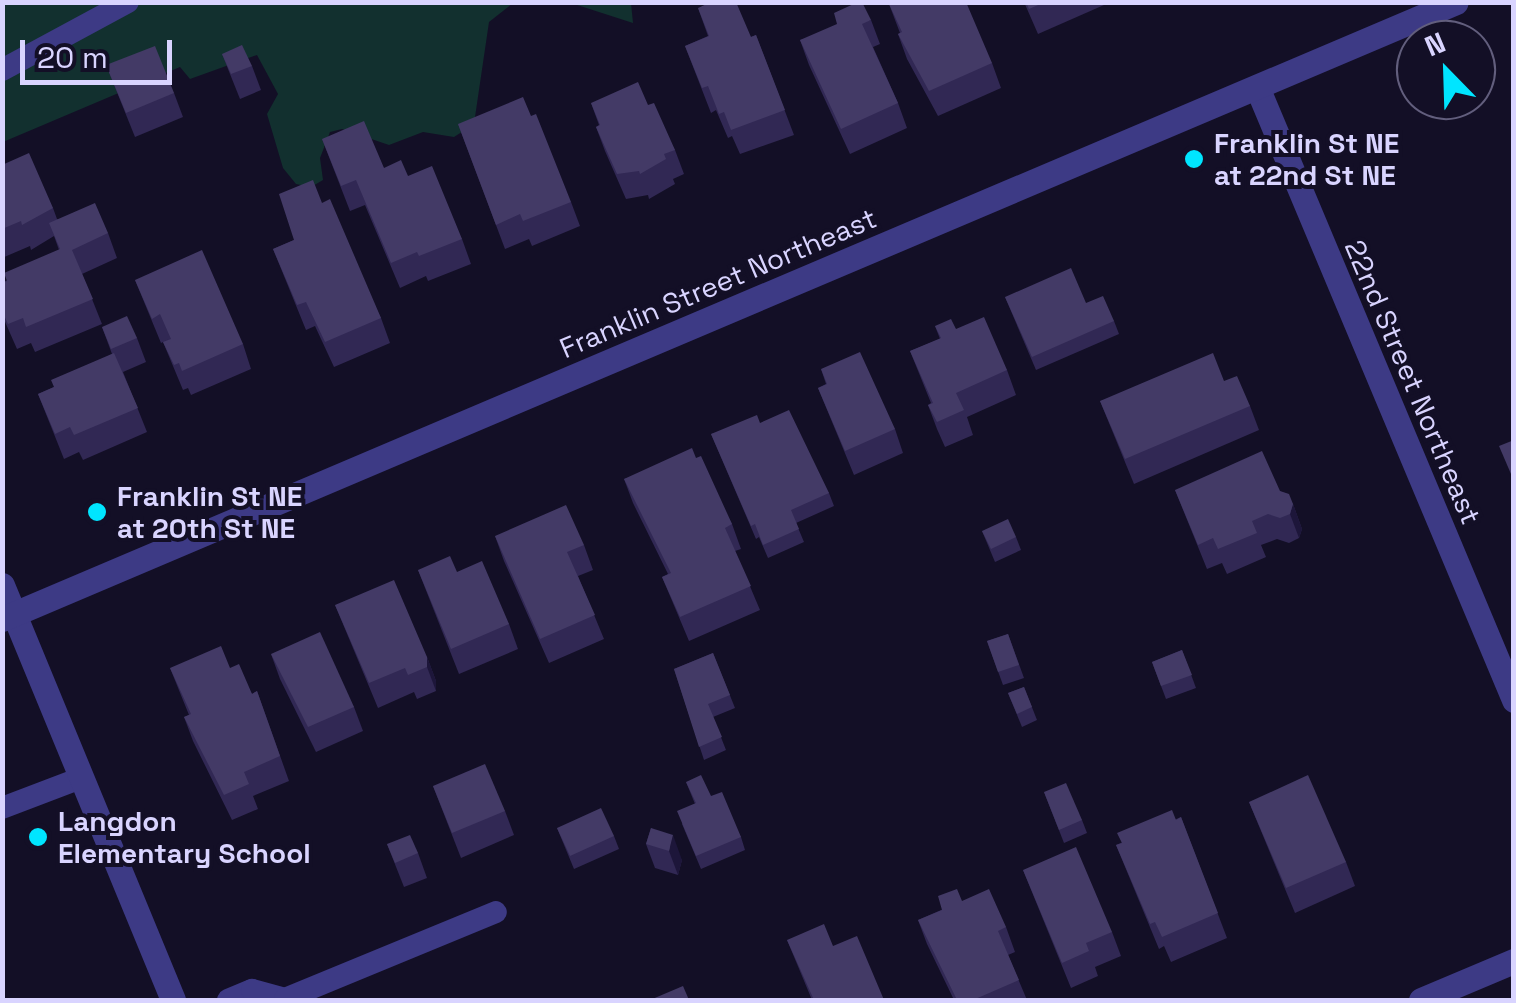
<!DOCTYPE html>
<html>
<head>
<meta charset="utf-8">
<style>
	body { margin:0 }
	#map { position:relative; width:1516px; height:1003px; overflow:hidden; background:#130f26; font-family:"Space Grotesk",sans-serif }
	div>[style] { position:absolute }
	.green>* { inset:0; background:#12302f }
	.service>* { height:22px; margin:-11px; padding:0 11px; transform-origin:11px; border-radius:11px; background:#3d3a85 }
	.minor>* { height:25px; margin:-12.5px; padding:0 12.5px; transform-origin:12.5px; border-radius:12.5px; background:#3d3a85 }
	.tertiary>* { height:25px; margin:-12.5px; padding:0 12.5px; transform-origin:12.5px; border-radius:12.5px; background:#3d3a85 }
	.wall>* { inset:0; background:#312854 }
	.shaded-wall>* { inset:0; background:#1d163a }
	.building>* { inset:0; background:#433a66 }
	.dots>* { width:28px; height:28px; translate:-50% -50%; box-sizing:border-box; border:5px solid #130f26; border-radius:50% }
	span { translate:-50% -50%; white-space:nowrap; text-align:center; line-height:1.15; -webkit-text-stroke:8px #130f26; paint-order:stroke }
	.poi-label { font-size:28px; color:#d9d4ff; font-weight:700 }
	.left { translate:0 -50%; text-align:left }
	.street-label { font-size:28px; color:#d9d4ff }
	.frame { position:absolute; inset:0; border:5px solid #d9d4ff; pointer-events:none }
	.north { position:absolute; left:1396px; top:20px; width:100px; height:100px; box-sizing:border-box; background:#130f26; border:2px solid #625e7d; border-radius:50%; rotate:337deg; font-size:28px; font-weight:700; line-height:40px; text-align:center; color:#d9d4ff }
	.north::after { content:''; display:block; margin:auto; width:35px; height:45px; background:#00e5ff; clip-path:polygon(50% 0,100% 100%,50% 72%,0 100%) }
	.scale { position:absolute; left:20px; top:40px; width:152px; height:45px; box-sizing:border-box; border:5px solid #d9d4ff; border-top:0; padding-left:12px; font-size:30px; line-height:35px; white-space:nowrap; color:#d9d4ff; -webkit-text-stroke:8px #130f26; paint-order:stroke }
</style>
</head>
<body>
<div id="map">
	<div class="green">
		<div style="clip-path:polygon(3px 3px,513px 3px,489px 22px,475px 117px,468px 128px,454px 137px,423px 132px,389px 145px,342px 129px,330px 132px,320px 158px,323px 180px,311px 187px,296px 184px,283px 168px,267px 114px,278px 94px,257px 55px,190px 79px,180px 67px,3px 142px)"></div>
		<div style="clip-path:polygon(571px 3px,631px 3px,633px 23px)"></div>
	</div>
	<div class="service">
		<div style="left:2px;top:70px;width:143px;rotate:-28.4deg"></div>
		<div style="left:2px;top:808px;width:85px;rotate:-20.8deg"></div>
		<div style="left:228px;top:1000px;width:26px;rotate:-23deg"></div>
		<div style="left:252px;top:990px;width:34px;rotate:15deg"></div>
		<div style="left:285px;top:999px;width:228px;rotate:-22.4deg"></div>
	</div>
	<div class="minor">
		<div style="left:1257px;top:87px;width:665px;rotate:67.25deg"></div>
		<div style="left:2px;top:585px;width:449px;rotate:67.6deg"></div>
		<div style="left:1421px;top:1000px;width:101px;rotate:-22.8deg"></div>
	</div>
	<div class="tertiary">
		<div style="left:2px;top:619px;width:1579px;rotate:-22.99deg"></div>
	</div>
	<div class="wall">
		<div style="clip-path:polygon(1024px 2px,1103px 2px,1104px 5px,1038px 34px)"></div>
		<div style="clip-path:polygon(889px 4px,992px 63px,1001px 88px,938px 116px,907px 59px,898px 34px,900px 33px)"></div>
		<div style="clip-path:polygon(698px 8px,751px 37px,756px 35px,794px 135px,740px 154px,732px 136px,728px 138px,716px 110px,711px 113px,685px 46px,708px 36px)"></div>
		<div style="clip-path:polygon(871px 20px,880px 44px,873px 47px,898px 103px,907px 128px,850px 154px,809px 65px,800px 40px)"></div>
		<div style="clip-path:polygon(222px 54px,252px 66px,261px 90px,240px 99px)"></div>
		<div style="clip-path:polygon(106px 65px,174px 93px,183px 117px,135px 137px)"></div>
		<div style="clip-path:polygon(591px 103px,648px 105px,675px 150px,684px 174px,673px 179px,675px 184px,649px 199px,648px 195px,626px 199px,605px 151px,596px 127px,599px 125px)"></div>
		<div style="clip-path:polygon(458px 124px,571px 202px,580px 226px,532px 246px,529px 239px,505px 249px)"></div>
		<div style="clip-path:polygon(322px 139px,384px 168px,408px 176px,462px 239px,471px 264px,428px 281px,426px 276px,400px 288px,365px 205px,350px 211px)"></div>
		<div style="clip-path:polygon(2px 165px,53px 208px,57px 219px,108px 233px,117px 258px,82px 274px,102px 324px,35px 352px,31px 343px,17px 349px,2px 315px,2px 283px,59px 250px,54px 236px,31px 250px,30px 246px,2px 258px)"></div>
		<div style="clip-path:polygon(322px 203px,381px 318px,390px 343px,334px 367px,315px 326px,306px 330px,273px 249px,294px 240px)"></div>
		<div style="clip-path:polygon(135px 280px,243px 344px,251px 369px,191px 395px,188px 388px,183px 390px,163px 342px,169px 339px,161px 343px)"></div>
		<div style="clip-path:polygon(1005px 297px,1086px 303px,1114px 321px,1119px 334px,1036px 370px)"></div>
		<div style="clip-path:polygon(935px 326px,956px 329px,1007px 370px,1016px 395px,967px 417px,973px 435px,945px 447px,937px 429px,928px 405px,931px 403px,910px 351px,940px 339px)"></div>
		<div style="clip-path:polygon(102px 327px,137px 338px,146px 362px,123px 372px,147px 432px,83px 460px,79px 452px,64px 459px,38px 394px,54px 387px,112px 354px)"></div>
		<div style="clip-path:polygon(821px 369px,895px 429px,903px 453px,854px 475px,818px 388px,826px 384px)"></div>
		<div style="clip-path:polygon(1224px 381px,1250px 406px,1259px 430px,1134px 484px,1100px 401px)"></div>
		<div style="clip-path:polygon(760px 423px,829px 493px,834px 506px,796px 523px,804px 542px,768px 558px,759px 537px,756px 539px,711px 434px)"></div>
		<div style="clip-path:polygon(696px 458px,732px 524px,741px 549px,735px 551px,760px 610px,689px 641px,662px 577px,668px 574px,633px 503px,624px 479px)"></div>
		<div style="clip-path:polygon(1175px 490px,1280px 491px,1293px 504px,1302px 529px,1299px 538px,1289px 543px,1277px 539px,1261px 545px,1266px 557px,1227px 574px,1222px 563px,1207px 569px)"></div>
		<div style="clip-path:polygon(982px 531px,1016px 537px,1021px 550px,995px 562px)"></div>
		<div style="clip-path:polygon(495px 536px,584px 545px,593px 570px,578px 576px,604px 639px,549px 663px,504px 561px)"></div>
		<div style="clip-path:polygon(418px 570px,457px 572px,509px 624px,518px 649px,459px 674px)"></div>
		<div style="clip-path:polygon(335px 605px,427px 657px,436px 681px,436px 691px,417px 699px,414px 692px,378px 708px)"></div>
		<div style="clip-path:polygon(1008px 634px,1024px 678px,1003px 685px,987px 641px)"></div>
		<div style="clip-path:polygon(1182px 650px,1196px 688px,1166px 699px,1152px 662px)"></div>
		<div style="clip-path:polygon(713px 653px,735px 708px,713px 717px,726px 750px,704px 760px,674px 669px)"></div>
		<div style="clip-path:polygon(271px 654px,354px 707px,363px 731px,316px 752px,280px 679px)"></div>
		<div style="clip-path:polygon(170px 668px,230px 668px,252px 694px,257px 691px,289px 781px,253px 796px,258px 809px,232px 820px,193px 741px,184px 717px,189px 715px)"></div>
		<div style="clip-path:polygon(1024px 687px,1037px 720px,1022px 727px,1008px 693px)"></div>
		<div style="clip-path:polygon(686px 782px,711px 796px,741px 837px,745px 850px,701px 869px,682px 824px,695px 804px)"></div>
		<div style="clip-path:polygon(433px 786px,505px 811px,514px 835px,461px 858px)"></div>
		<div style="clip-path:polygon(1044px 792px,1082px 820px,1087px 833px,1064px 843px)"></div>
		<div style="clip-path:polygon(1249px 802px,1346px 862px,1355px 886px,1295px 913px)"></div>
		<div style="clip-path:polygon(1181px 817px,1227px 938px,1171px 962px,1164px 946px,1159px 949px,1116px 845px)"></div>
		<div style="clip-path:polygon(557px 828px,614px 836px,619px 849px,574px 869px)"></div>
		<div style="clip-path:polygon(651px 828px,682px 860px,678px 875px,655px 868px,646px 844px)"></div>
		<div style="clip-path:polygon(387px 844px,418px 853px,427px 878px,404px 887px)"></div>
		<div style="clip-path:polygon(1023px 870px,1112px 932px,1121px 956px,1095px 967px,1098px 976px,1071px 988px)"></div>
		<div style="clip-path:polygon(962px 901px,1006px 927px,1015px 952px,1008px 955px,1027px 1000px,954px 1000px,927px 944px,918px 920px)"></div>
		<div style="clip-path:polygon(787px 940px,833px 946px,884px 1000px,812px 1000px)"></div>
	</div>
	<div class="shaded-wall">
		<div style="clip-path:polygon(1293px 504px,1302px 529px,1299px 538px,1290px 514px)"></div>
		<div style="clip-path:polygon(427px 657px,436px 681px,436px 691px,427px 667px)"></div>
		<div style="clip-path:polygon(673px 835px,682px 860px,678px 875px,669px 851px)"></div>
	</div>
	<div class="building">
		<div style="clip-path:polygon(711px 2px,736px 2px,751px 37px,756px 35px,785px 110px,731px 130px,724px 112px,719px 114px,708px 86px,702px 88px,685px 46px,709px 36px,698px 8px)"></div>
		<div style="clip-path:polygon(858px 2px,862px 2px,871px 20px,862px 24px,898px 103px,841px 129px,800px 40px,837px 24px,834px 13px)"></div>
		<div style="clip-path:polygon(893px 2px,966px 2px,992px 63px,929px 91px,898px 34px,902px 32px,889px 4px)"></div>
		<div style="clip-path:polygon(1026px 2px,1045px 2px,1029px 9px)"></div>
		<div style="clip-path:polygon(242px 45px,252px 66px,231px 74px,222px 54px)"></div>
		<div style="clip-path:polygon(155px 46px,174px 93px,126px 113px,106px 65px)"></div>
		<div style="clip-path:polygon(638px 82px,648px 105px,654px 103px,675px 150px,664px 154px,666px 159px,640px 174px,639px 171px,617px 174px,596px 127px,600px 125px,591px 103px)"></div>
		<div style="clip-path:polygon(523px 97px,531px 116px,536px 114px,571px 202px,523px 221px,520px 214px,496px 225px,458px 124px)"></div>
		<div style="clip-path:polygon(364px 121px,384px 168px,401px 160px,408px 176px,432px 166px,462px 239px,419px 256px,417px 252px,391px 263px,356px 180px,341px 186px,322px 139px)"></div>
		<div style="clip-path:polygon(29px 153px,53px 208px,22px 225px,21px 221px,2px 229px,2px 165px)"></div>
		<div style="clip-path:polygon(313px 180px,322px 203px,330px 199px,381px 318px,325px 342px,306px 302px,297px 305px,273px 249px,294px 240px,279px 194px)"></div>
		<div style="clip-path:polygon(95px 203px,108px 233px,72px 250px,93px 299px,26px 327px,23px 318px,8px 324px,2px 311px,2px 283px,7px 281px,4px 273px,60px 249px,49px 223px)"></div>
		<div style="clip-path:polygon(202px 250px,243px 344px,182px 371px,179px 363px,174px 365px,163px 342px,171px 339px,160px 314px,152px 319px,135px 280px)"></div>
		<div style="clip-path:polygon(1071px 268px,1086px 303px,1103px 296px,1114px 321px,1032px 357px,1005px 297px)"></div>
		<div style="clip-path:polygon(127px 316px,137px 338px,111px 349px,102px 327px)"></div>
		<div style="clip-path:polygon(984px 317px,1007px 370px,956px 393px,964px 410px,937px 422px,928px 405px,933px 403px,910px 351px,941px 338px,935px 326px,951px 319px,956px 329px)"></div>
		<div style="clip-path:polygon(860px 352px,895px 429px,845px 451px,818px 388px,827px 384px,821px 369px)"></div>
		<div style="clip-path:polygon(114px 353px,138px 408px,74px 435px,70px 427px,55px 434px,38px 394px,54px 387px,51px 380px)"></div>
		<div style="clip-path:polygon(1213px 353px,1224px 381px,1237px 376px,1250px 406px,1125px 459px,1100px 401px)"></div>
		<div style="clip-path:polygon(789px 410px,829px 493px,791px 510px,799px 529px,763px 545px,755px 524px,751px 526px,711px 434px,757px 415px,760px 423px)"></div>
		<div style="clip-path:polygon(1514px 440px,1514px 481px,1499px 446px)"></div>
		<div style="clip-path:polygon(692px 448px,696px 458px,701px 456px,732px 524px,725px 528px,751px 586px,680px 617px,662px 577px,671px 573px,624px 479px)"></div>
		<div style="clip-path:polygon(1262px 451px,1280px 491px,1289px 494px,1293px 504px,1290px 514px,1280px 518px,1268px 514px,1252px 521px,1257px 533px,1218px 549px,1213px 538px,1198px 545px,1175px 490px)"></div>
		<div style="clip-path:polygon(566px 505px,584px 545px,567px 552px,595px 615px,540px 639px,495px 536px)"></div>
		<div style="clip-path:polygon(1008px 519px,1016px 537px,991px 549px,982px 531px)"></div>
		<div style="clip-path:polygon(450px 556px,457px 572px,482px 561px,509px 624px,451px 649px,418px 570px)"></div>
		<div style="clip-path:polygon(394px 580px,427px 657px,427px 667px,408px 675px,405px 668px,369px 683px,335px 605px)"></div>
		<div style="clip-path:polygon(320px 632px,354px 707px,308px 727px,271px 654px)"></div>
		<div style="clip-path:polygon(1008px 634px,1019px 665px,998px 672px,987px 641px)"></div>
		<div style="clip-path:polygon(221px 646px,230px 668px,239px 664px,252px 694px,257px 691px,280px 756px,244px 772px,249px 784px,224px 795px,184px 717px,191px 714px,170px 668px)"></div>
		<div style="clip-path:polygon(1182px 650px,1192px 675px,1161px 686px,1152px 662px)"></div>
		<div style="clip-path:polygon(713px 653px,730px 695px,708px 704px,722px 737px,699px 747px,674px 669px)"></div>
		<div style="clip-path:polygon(1024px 687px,1032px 707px,1017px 714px,1008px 693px)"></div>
		<div style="clip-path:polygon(485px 764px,505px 811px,452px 833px,433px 786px)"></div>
		<div style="clip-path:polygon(701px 775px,711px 796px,722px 792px,741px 837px,696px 856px,677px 811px,696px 803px,686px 782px)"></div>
		<div style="clip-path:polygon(1308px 775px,1346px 862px,1286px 888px,1249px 802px)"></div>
		<div style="clip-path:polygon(1066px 783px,1082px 820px,1059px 830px,1044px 792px)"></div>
		<div style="clip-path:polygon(601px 808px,614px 836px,570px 856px,557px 828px)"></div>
		<div style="clip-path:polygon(1172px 810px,1176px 820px,1181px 817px,1218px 913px,1162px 937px,1155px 922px,1150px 924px,1116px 845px,1122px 843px,1117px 833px)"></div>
		<div style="clip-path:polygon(651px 828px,673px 835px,669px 851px,646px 844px)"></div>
		<div style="clip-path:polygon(410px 835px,418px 853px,395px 863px,387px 844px)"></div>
		<div style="clip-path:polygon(1076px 847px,1112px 932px,1086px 943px,1089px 951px,1062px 963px,1023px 870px)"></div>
		<div style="clip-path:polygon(957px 889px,962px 901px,989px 889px,1006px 927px,998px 931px,1019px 980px,973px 1000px,957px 1000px,918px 920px,942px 910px,938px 896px)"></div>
		<div style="clip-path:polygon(824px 924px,833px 946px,857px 936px,884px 1000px,814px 1000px,787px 940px)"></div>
		<div style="clip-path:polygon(683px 986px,689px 1000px,650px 1000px)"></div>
	</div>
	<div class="dots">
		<div style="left:1194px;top:159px;background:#00e5ff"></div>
		<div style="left:97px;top:512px;background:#00e5ff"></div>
		<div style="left:38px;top:837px;background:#00e5ff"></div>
	</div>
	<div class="poi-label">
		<span class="left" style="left:1214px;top:159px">Franklin St NE<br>at 22nd St NE</span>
		<span class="left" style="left:117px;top:512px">Franklin St NE<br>at 20th St NE</span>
		<span class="left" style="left:58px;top:837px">Langdon<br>Elementary School</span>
	</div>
	<div class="street-label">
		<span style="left:718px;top:283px;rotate:-23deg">Franklin Street Northeast</span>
		<span style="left:1413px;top:382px;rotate:67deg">22nd Street Northeast</span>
	</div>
	<div class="frame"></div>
	<div class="north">N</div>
	<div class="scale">20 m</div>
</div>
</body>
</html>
